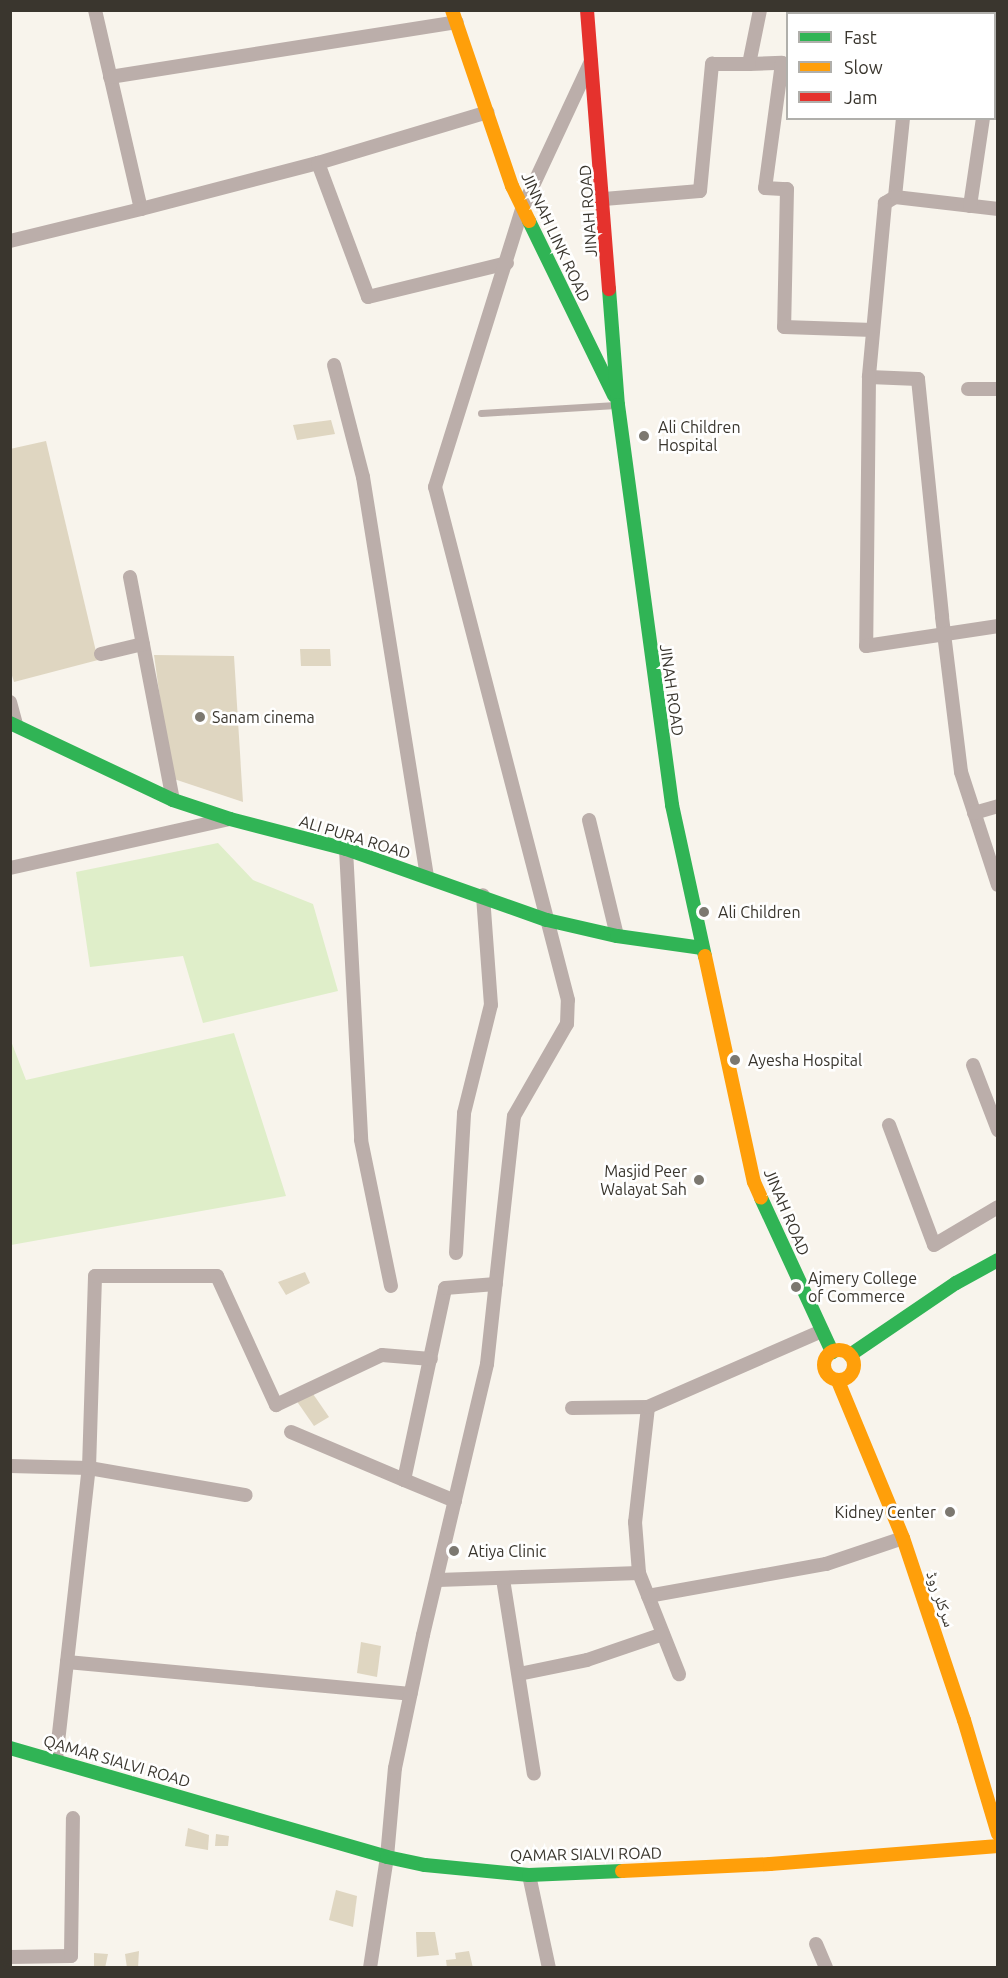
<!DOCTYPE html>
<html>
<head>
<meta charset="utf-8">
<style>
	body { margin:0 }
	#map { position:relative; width:1008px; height:1978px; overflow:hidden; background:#f8f4ec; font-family:Ubuntu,"Noto Naskh Arabic",sans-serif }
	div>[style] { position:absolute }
	.green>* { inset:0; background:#dfeec9 }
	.building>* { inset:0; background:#dfd6c1 }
	.lane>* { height:7px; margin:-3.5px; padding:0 3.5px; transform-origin:3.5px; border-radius:3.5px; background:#bbaeaa }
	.street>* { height:14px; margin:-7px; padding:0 7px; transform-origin:7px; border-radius:7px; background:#bbaeaa }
	.fast>* { height:14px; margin:-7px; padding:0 7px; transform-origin:7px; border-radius:7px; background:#30b455 }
	.slow>* { height:14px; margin:-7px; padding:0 7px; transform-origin:7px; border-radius:7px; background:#ff9f0a }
	.slow>.ring { margin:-7px; padding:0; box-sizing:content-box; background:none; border:14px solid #ff9f0a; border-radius:50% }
	.jam>* { height:14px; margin:-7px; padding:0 7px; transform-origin:7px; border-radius:7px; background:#e5322d }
	.dots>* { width:16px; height:16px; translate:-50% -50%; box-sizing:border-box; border:3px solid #fff; border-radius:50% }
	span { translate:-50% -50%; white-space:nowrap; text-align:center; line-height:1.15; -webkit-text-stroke:5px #fff; paint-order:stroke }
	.street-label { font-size:16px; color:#3a362e }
	.poi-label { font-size:16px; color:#3a362e }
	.left { translate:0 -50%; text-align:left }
	.right { translate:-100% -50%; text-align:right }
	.frame { position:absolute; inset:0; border:12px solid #3a362e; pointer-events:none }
	.legend { position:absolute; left:786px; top:12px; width:210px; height:108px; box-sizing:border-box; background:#fff; border:2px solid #b0afab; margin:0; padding:8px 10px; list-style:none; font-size:18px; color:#3a362e }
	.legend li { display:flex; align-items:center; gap:12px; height:30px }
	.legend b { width:30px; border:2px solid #b0afab }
</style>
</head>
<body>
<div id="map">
	<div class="green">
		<div style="clip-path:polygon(218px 843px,253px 880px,313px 904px,338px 991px,203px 1023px,183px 956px,90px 967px,76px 872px)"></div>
		<div style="clip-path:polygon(234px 1033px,286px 1196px,11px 1245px,11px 1041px,26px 1080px)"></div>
	</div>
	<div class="building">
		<div style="clip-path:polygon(331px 420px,335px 434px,297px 440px,293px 425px)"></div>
		<div style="clip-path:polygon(46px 441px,98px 660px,14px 682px,10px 669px,10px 449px)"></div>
		<div style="clip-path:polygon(300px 649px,330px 649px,331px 666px,301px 666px)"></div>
		<div style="clip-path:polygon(154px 655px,234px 656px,243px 802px,171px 778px)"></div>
		<div style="clip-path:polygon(305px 1272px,310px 1283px,286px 1295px,278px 1282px)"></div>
		<div style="clip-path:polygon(311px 1391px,329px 1417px,314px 1426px,296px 1400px)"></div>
		<div style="clip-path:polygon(361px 1642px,381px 1646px,377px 1677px,357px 1673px)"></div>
		<div style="clip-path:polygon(188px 1828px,209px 1835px,208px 1850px,185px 1846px)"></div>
		<div style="clip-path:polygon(216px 1834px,229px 1836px,228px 1846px,215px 1846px)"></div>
		<div style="clip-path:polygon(336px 1890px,357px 1896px,353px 1927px,329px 1920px)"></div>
		<div style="clip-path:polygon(416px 1932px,435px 1932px,439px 1955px,417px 1957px)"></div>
		<div style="clip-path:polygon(139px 1951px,138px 1968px,127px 1968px,125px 1954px)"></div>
		<div style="clip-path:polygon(469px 1951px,473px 1968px,447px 1968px,446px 1960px,456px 1959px,455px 1953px)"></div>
		<div style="clip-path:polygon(94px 1953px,108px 1954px,105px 1968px,94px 1968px)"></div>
	</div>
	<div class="lane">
		<div style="left:481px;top:413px;width:135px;rotate:-3.4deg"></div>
	</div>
	<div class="street">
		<div style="left:95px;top:10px;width:204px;rotate:77deg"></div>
		<div style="left:141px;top:209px;width:183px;rotate:-14.6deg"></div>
		<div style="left:318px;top:163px;width:177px;rotate:-16.7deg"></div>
		<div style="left:760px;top:10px;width:55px;rotate:101.5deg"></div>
		<div style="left:749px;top:64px;width:33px;rotate:-2deg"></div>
		<div style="left:782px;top:63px;width:126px;rotate:97.7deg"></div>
		<div style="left:765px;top:188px;width:22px;rotate:3deg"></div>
		<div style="left:787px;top:189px;width:138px;rotate:91.2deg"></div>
		<div style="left:784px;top:327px;width:89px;rotate:1.9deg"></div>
		<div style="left:919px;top:14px;width:4px;rotate:-90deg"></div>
		<div style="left:994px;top:36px;width:18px;rotate:-81deg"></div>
		<div style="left:110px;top:77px;width:351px;rotate:-9deg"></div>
		<div style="left:903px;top:118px;width:79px;rotate:95.8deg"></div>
		<div style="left:895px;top:197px;width:104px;rotate:6.6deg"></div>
		<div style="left:318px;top:163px;width:143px;rotate:69.5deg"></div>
		<div style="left:368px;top:297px;width:143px;rotate:-13.7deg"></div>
		<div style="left:895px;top:197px;width:12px;rotate:149deg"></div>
		<div style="left:885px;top:203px;width:175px;rotate:95.3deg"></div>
		<div style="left:869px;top:377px;width:49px;rotate:2.3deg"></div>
		<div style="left:918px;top:379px;width:239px;rotate:84.2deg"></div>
		<div style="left:942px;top:617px;width:156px;rotate:83deg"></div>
		<div style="left:961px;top:772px;width:119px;rotate:71.9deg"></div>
		<div style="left:604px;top:199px;width:96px;rotate:-4.8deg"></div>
		<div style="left:700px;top:191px;width:128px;rotate:-84.6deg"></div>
		<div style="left:712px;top:64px;width:37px"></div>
		<div style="left:970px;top:206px;width:89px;rotate:-81.6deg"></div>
		<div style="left:10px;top:241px;width:135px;rotate:-13.7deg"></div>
		<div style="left:334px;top:365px;width:116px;rotate:75.5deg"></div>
		<div style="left:363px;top:477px;width:405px;rotate:80.9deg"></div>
		<div style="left:869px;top:377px;width:269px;rotate:90.6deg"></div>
		<div style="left:866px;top:646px;width:134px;rotate:-8.6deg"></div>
		<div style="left:968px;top:389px;width:30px"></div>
		<div style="left:130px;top:577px;width:227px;rotate:79.1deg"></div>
		<div style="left:101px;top:654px;width:43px;rotate:-13.4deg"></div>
		<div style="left:10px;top:702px;width:24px;rotate:75deg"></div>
		<div style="left:974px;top:813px;width:25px;rotate:-16deg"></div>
		<div style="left:589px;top:820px;width:119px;rotate:76.4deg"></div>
		<div style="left:346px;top:849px;width:291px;rotate:87deg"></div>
		<div style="left:361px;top:1140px;width:149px;rotate:78.4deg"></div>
		<div style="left:10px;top:868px;width:225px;rotate:-12.6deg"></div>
		<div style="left:973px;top:1065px;width:70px;rotate:69deg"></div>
		<div style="left:889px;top:1125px;width:128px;rotate:69.4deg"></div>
		<div style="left:934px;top:1245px;width:74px;rotate:-30.7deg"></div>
		<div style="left:456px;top:1253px;width:140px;rotate:-86.7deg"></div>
		<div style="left:464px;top:1113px;width:111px;rotate:-76deg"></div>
		<div style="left:491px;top:1005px;width:110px;rotate:-94.2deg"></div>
		<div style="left:648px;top:1407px;width:116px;rotate:96.4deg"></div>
		<div style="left:635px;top:1522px;width:51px;rotate:85.5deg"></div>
		<div style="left:639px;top:1573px;width:109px;rotate:68.4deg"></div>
		<div style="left:572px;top:1408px;width:76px;rotate:-0.8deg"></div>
		<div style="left:648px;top:1407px;width:190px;rotate:-23.6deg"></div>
		<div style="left:291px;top:1432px;width:123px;rotate:23deg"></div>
		<div style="left:10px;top:1466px;width:79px;rotate:1.5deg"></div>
		<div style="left:89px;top:1468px;width:159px;rotate:9.8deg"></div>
		<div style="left:455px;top:1501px;width:55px;rotate:-157.6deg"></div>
		<div style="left:404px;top:1480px;width:196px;rotate:-77.9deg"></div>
		<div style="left:445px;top:1288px;width:51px;rotate:-4.5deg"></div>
		<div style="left:503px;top:1579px;width:197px;rotate:81deg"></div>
		<div style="left:438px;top:1580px;width:201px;rotate:-2deg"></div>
		<div style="left:648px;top:1596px;width:181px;rotate:-10.2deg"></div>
		<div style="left:826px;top:1564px;width:81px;rotate:-18.7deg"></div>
		<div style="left:67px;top:1662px;width:345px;rotate:5.3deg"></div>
		<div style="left:519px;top:1674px;width:69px;rotate:-11.6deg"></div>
		<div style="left:587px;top:1660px;width:80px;rotate:-18.9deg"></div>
		<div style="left:56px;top:1760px;width:294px;rotate:-83.6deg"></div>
		<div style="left:89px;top:1468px;width:192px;rotate:-88.2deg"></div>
		<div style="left:95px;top:1276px;width:122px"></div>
		<div style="left:217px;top:1276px;width:142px;rotate:65.4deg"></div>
		<div style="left:276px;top:1405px;width:117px;rotate:-25.3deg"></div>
		<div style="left:382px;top:1355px;width:49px;rotate:4.7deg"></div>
		<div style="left:529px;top:1875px;width:95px;rotate:77.9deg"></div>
		<div style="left:816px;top:1944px;width:26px;rotate:67deg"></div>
		<div style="left:10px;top:1957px;width:61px;rotate:-0.9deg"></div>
		<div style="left:71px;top:1956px;width:138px;rotate:-89.2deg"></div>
		<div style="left:370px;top:1968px;width:112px;rotate:-81.3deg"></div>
		<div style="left:387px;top:1857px;width:89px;rotate:-84.9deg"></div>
		<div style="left:395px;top:1768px;width:136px;rotate:-78.1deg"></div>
		<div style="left:423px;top:1635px;width:278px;rotate:-76.7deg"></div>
		<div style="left:487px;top:1364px;width:249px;rotate:-83.8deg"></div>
		<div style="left:514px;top:1116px;width:106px;rotate:-60.1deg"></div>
		<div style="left:567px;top:1024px;width:24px;rotate:-88deg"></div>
		<div style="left:568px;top:1000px;width:530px;rotate:-104.53deg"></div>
		<div style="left:435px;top:487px;width:294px;rotate:-72.6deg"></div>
		<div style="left:523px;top:207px;width:161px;rotate:-65deg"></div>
	</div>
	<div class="fast">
		<div style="left:988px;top:10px;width:5px;rotate:53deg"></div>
		<div style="left:529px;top:221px;width:194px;rotate:64deg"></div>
		<div style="left:609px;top:289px;width:116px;rotate:85.6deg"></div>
		<div style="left:618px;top:405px;width:404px;rotate:82.3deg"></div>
		<div style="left:672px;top:805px;width:155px;rotate:77.7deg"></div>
		<div style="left:10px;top:723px;width:180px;rotate:25.3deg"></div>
		<div style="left:173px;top:800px;width:60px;rotate:18.4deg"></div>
		<div style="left:230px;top:819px;width:120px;rotate:14.5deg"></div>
		<div style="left:346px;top:849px;width:213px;rotate:19.5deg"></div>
		<div style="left:547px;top:920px;width:72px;rotate:12.9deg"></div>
		<div style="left:617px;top:936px;width:86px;rotate:8deg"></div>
		<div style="left:761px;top:1198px;width:170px;rotate:65.2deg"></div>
		<div style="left:850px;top:1355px;width:128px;rotate:-34.2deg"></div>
		<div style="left:956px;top:1283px;width:48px;rotate:-28.7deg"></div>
		<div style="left:10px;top:1748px;width:392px;rotate:16.1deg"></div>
		<div style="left:387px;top:1857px;width:39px;rotate:12deg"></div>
		<div style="left:425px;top:1865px;width:104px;rotate:5.5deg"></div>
		<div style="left:529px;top:1875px;width:93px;rotate:-2.5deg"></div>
	</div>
	<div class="slow">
		<div style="left:452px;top:10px;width:186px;rotate:71.2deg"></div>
		<div style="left:512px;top:186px;width:39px;rotate:64deg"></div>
		<div style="left:705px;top:956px;width:231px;rotate:77.8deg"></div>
		<div style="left:754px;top:1182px;width:17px;rotate:66deg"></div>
		<div class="ring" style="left:824px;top:1350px;width:16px;height:16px"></div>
		<div style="left:838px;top:1381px;width:170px;rotate:67.5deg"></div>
		<div style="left:903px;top:1538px;width:192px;rotate:71.5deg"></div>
		<div style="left:964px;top:1720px;width:119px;rotate:73.4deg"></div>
		<div style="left:622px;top:1871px;width:148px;rotate:-2.7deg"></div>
		<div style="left:770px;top:1864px;width:229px;rotate:-4.5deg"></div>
	</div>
	<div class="jam">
		<div style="left:587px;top:10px;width:280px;rotate:85.5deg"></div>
	</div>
	<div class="dots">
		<div style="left:644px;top:436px;background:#7c7870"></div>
		<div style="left:200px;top:717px;background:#7c7870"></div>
		<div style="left:704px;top:912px;background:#7c7870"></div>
		<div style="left:735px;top:1060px;background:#7c7870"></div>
		<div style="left:699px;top:1180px;background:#7c7870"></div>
		<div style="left:796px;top:1287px;background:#7c7870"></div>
		<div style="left:950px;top:1512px;background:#7c7870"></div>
		<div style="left:454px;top:1551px;background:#7c7870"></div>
	</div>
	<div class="street-label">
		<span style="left:588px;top:211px;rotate:-94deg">JINAH ROAD</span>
		<span style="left:556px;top:237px;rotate:65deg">JINNAH LINK ROAD</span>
		<span style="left:672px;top:690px;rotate:82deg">JINAH ROAD</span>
		<span style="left:355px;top:837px;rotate:17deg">ALI PURA ROAD</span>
		<span style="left:787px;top:1212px;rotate:67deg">JINAH ROAD</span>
		<span style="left:941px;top:1599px;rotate:71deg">سرکلر روڈ</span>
		<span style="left:117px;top:1761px;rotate:16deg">QAMAR SIALVI ROAD</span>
		<span style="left:586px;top:1854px;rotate:-1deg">QAMAR SIALVI ROAD</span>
	</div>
	<div class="poi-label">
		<span class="left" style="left:658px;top:436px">Ali Children<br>Hospital</span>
		<span class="left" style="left:212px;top:717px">Sanam cinema</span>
		<span class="left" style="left:718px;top:912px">Ali Children</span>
		<span class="left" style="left:748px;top:1060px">Ayesha Hospital</span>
		<span class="right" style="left:687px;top:1180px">Masjid Peer<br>Walayat Sah</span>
		<span class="left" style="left:808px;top:1287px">Ajmery College<br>of Commerce</span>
		<span class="right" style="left:936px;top:1512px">Kidney Center</span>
		<span class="left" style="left:468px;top:1551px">Atiya Clinic</span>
	</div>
	<div class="frame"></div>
	<ul class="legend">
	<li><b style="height:8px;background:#30b455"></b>Fast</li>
	<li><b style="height:8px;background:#ff9f0a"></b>Slow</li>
	<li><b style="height:8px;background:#e5322d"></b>Jam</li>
	</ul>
</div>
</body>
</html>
